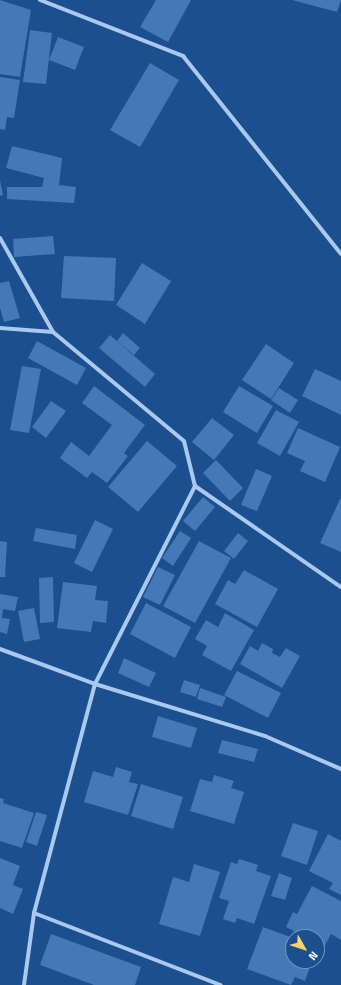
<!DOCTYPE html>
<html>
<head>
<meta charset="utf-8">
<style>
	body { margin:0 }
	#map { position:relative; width:341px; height:985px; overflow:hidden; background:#1b4f8f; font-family:"Titillium Web",sans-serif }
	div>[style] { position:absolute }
	.building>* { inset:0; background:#4478b7 }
	.minor>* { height:4px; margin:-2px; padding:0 2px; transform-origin:2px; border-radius:2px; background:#a9c9ee }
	span { translate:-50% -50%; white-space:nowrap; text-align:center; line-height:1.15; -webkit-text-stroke:3px #1b4f8f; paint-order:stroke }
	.north { position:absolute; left:285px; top:929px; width:40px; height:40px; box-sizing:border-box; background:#1b4f8f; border:1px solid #7695bc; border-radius:50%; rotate:129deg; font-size:11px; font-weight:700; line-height:16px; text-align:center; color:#fff }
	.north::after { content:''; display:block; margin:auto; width:14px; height:18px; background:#ffd166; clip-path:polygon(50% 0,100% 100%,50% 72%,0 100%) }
</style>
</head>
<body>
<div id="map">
	<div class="building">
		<div style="clip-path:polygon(0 0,31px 10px,20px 77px,0 74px)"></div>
		<div style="clip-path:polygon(156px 0,191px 0,168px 42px,140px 27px)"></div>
		<div style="clip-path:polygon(292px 0,341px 0,337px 12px)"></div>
		<div style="clip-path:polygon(30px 30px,52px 33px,46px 84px,23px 82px)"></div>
		<div style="clip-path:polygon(58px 37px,84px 47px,75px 70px,49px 60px)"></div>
		<div style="clip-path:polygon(150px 63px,179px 80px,140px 147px,110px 130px)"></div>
		<div style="clip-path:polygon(0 77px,20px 80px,14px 118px,7px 117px,5px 130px,0 129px)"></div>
		<div style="clip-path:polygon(12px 146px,62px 158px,59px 185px,76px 187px,74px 203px,7px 199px,7px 187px,42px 187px,44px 178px,6px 168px)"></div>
		<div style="clip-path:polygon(0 180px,3px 195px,0 196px)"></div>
		<div style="clip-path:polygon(53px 236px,55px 254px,14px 257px,13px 239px)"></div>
		<div style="clip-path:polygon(64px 256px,116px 258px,114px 301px,61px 298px)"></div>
		<div style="clip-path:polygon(142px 263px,171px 281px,145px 324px,116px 305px)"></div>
		<div style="clip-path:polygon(9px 281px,20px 318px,4px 322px,0 308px,0 283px)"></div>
		<div style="clip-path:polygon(123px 333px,140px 348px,134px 355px,117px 341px)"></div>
		<div style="clip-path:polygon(110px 335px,155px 374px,145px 387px,99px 348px)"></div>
		<div style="clip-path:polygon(37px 341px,86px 368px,77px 385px,28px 358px)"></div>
		<div style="clip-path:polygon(266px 344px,294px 363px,271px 399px,242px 380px)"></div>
		<div style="clip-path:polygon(22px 366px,41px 369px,29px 433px,10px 430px)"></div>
		<div style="clip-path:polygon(315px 369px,341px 381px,341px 415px,302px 396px)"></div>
		<div style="clip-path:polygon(94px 386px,145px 425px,124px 453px,128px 456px,107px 483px,92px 472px,87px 478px,60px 458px,71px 442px,89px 456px,112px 425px,82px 403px)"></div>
		<div style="clip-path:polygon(239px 386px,273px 406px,257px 433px,223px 412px)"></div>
		<div style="clip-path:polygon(279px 388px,298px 400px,290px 413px,271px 400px)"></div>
		<div style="clip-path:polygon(51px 401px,66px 411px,46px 438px,32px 427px)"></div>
		<div style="clip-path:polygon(276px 410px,299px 422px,280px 456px,257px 443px)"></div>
		<div style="clip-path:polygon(212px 418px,234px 435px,214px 460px,192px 442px)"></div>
		<div style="clip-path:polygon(298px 428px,340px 447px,325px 482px,300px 471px,305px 461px,287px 453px)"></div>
		<div style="clip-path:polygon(147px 441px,177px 466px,138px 512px,108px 487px)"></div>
		<div style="clip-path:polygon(216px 460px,243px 488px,230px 501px,203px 473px)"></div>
		<div style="clip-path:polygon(256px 469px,272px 476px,257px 511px,241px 505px)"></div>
		<div style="clip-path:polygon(203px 497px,215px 507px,195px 531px,183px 521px)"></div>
		<div style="clip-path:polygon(340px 499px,341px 500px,341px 552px,320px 543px)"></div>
		<div style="clip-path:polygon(95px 520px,113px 529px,92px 572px,74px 563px)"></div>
		<div style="clip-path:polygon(36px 528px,77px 535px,75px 549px,33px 541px)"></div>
		<div style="clip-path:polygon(180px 531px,191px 538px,173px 566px,162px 558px)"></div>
		<div style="clip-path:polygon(238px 533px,248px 541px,234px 559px,224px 551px)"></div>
		<div style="clip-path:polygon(0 541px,7px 542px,5px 577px,0 577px)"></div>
		<div style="clip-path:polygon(199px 541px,231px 558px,195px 623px,163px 606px)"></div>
		<div style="clip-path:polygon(158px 567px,175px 575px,160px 605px,143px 597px)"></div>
		<div style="clip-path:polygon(244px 570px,278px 589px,257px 627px,215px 604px,228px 580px,235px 584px)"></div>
		<div style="clip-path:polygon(53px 577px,54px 622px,40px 623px,39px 578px)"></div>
		<div style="clip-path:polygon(63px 582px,97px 586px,95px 600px,108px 601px,106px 623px,93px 621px,91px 632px,57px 628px)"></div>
		<div style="clip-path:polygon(0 594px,18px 597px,15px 611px,3px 609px,2px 618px,10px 619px,7px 634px,0 632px)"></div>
		<div style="clip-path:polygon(146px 603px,191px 627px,175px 658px,130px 634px)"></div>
		<div style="clip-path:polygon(34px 608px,40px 639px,24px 642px,18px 611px)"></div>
		<div style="clip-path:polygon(225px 613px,254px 630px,231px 671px,202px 655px,207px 646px,195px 639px,206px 620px,218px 627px)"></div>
		<div style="clip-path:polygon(262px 643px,273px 649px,272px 653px,280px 657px,286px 648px,300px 656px,282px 688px,240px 664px,250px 646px,258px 651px)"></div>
		<div style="clip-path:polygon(124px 658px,156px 673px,149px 687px,118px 673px)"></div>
		<div style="clip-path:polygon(237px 671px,281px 693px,268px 718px,224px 695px)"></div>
		<div style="clip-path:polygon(184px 680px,200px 685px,196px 697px,180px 692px)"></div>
		<div style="clip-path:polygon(200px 688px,226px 697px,222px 707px,197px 699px)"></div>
		<div style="clip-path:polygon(158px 716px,197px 728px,191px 748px,152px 737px)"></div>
		<div style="clip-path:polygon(222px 740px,258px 749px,254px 762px,218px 753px)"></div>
		<div style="clip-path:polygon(116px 767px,132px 772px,129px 782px,138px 784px,128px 815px,84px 802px,93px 771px,113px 777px)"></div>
		<div style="clip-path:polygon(214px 775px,234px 781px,231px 788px,244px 792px,234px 824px,190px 811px,200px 779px,212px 782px)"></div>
		<div style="clip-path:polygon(141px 784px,183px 797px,173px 829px,131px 816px)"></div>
		<div style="clip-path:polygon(0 798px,4px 799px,3px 803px,34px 813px,22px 848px,0 841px)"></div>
		<div style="clip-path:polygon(36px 812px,47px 815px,37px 846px,26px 842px)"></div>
		<div style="clip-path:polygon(293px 823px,318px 831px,307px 865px,281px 856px)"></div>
		<div style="clip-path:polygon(328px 834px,341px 841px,341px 895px,329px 889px,333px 883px,309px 871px)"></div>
		<div style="clip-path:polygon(0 858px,20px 866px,13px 885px,23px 889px,13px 914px,0 908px)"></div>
		<div style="clip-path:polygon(239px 859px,258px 865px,256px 871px,271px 876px,254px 924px,237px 918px,235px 923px,223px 919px,229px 901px,219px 898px,231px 862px,237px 864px)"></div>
		<div style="clip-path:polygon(194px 864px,220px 872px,200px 936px,159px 924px,173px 877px,189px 882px)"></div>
		<div style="clip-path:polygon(279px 873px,292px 878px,285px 900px,271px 896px)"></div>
		<div style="clip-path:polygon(312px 886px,341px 901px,341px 940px,331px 934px,324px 947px,317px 943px,317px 937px,305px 937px,286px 927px,293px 912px,297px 914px)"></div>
		<div style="clip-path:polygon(263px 927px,293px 938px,293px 961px,312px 961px,305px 981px,295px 977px,291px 985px,247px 969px)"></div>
		<div style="clip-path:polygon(51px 934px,141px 967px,135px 985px,94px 985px,40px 965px)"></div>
	</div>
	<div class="minor">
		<div style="left:40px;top:0;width:154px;rotate:21.4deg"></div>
		<div style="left:183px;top:56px;width:253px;rotate:51.4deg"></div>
		<div style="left:0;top:238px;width:108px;rotate:60.6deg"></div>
		<div style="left:53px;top:332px;width:170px;rotate:39.8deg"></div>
		<div style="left:184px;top:441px;width:46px;rotate:76.3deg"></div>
		<div style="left:195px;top:486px;width:178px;rotate:34.7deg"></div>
		<div style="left:0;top:328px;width:53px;rotate:4.3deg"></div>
		<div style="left:0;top:649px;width:101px;rotate:20.2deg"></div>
		<div style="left:95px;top:684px;width:178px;rotate:17deg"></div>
		<div style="left:265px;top:736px;width:83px;rotate:23.5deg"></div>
		<div style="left:34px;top:913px;width:200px;rotate:21.1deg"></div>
		<div style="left:24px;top:985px;width:73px;rotate:-82.1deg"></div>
		<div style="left:34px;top:913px;width:237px;rotate:-75.1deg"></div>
		<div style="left:95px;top:684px;width:222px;rotate:-63.2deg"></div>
	</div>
	<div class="north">N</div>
</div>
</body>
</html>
